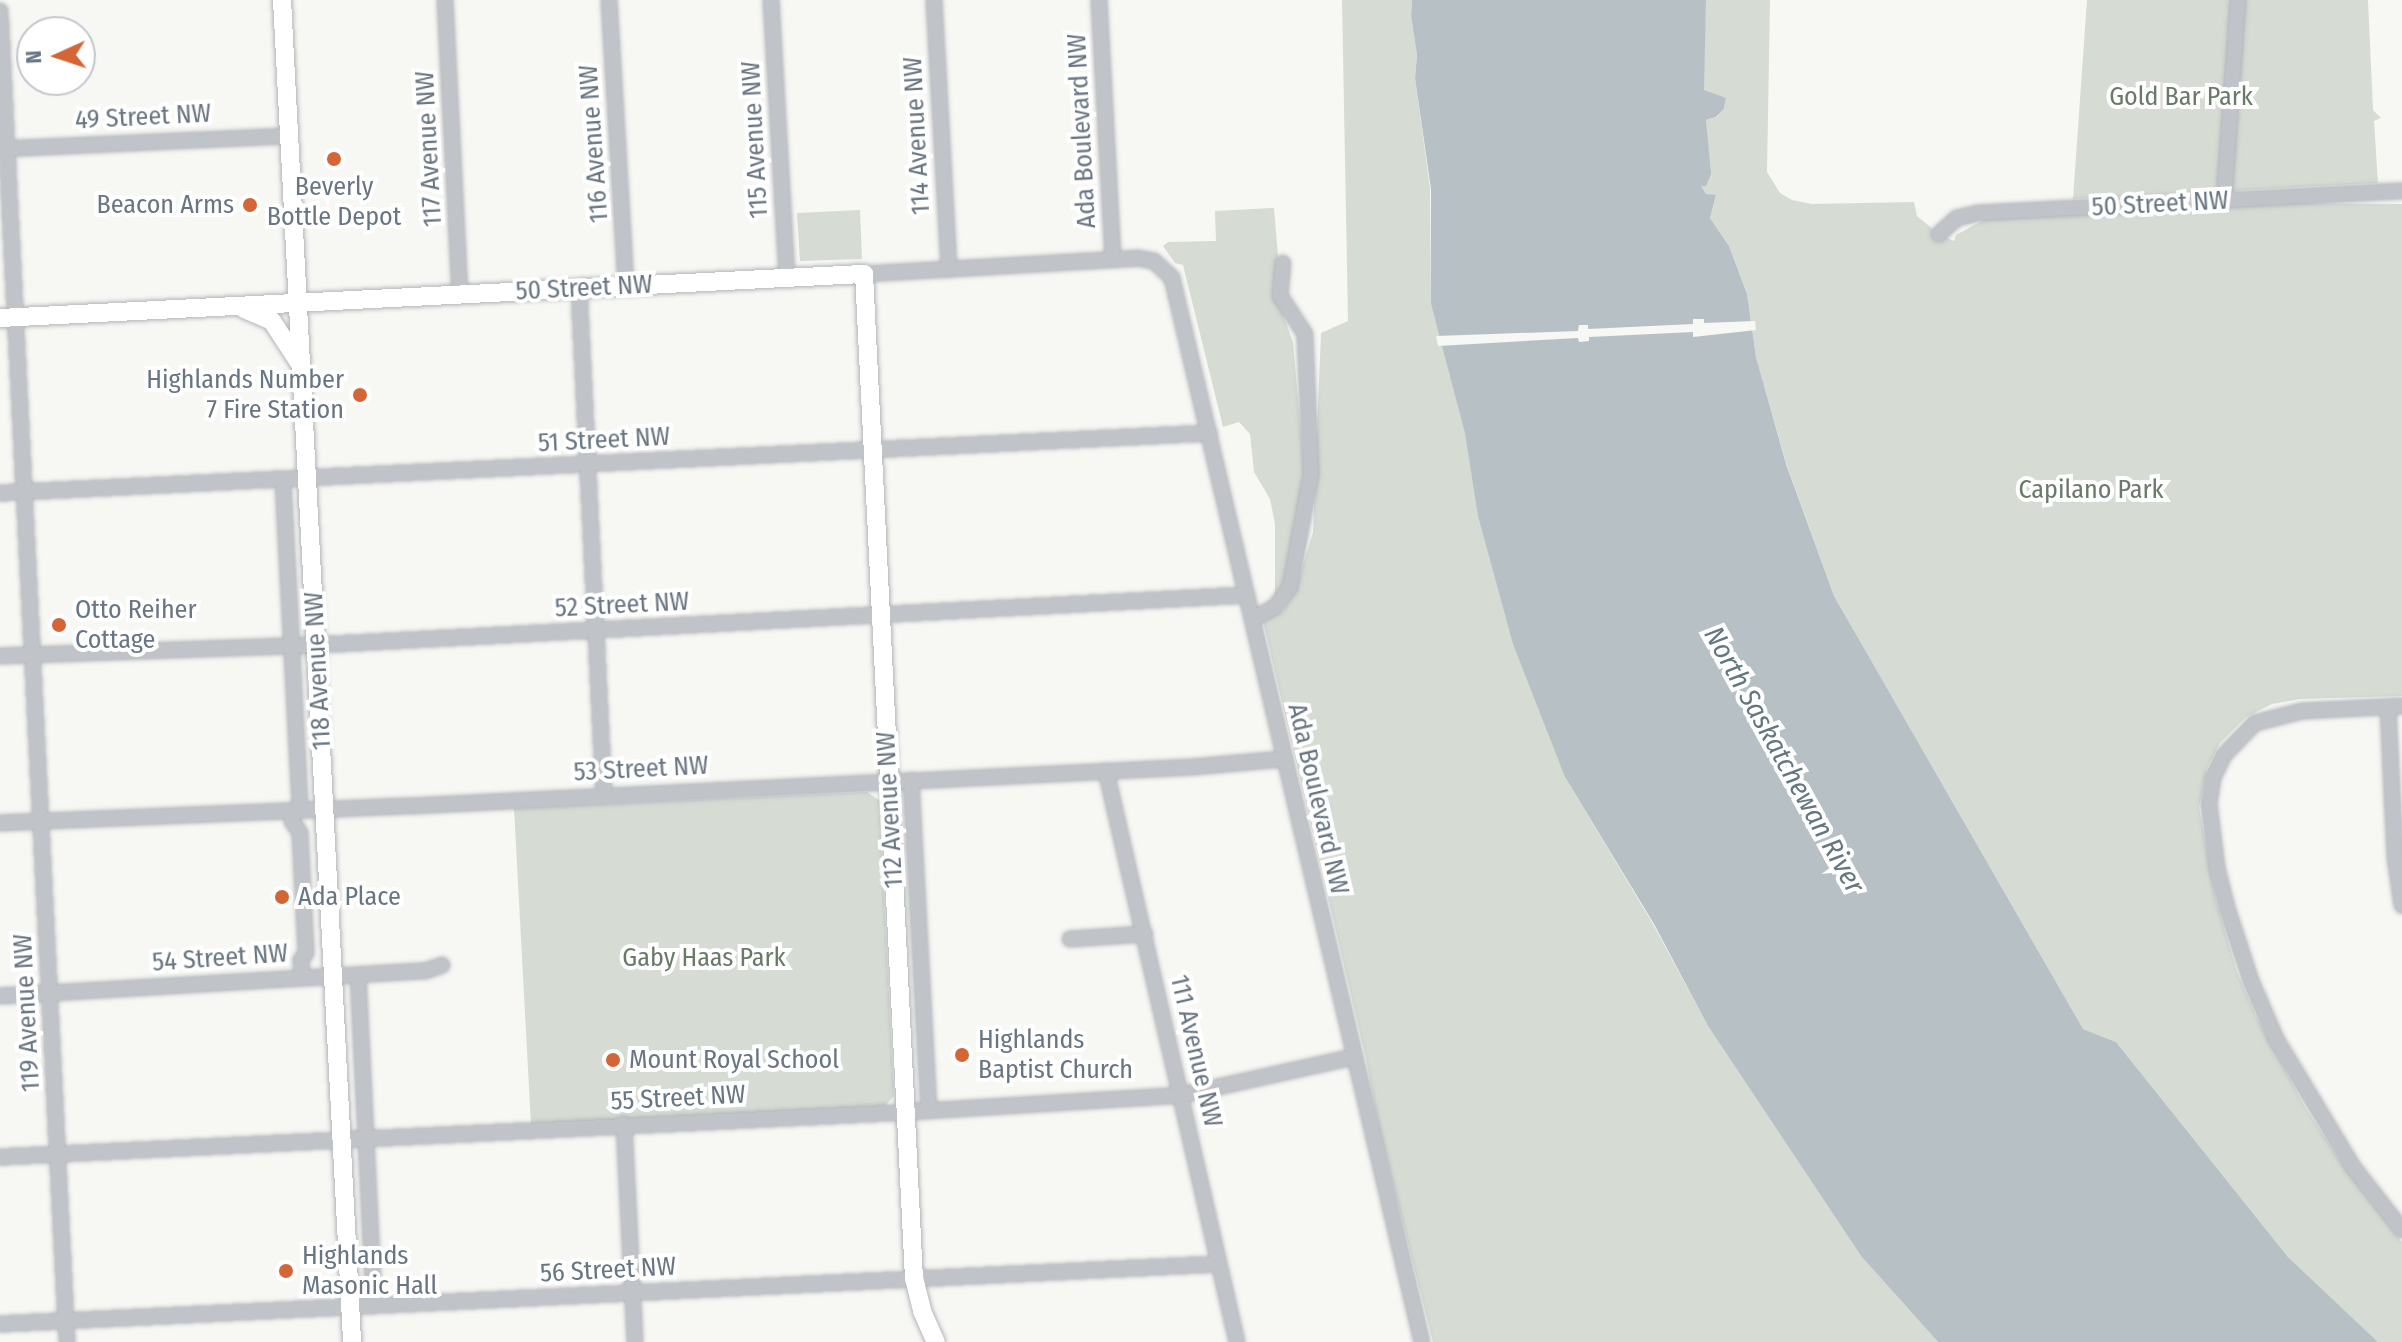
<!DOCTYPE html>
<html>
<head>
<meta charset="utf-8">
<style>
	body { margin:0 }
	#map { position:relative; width:2402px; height:1342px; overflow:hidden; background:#f7f7f4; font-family:"Fira Sans Condensed",sans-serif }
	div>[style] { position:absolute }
	.green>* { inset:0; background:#d6dbd4 }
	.water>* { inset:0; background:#b7c0c5 }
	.pier>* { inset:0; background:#f7f7f4 }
	.roads { filter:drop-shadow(0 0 2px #b2b5b9) drop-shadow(0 0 2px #b2b5b9) }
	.minor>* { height:14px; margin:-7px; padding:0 7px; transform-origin:7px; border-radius:7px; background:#c0c3c7 }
	.major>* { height:18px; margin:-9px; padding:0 9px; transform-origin:9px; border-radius:9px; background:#fff }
	.dots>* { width:22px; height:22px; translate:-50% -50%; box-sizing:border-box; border:4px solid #fff; border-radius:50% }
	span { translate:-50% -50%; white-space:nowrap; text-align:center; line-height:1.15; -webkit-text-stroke:8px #fff; paint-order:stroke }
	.park-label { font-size:26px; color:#697a67 }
	.street-label { font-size:26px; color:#687582 }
	.poi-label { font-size:26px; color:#687582 }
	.right { translate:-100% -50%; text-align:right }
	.left { translate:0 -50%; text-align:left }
	.water-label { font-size:28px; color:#64767f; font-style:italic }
	.north { position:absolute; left:16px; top:16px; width:80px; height:80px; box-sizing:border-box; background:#fff; border:2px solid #c3c8cd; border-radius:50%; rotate:267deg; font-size:22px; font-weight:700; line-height:32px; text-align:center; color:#687582 }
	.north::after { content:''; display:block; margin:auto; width:28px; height:36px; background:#d46537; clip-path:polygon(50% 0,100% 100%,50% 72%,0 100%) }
</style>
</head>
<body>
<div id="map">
	<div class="green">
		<div style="clip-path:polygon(1342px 0,1412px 0,1411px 16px,1417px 55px,1415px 78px,1430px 188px,1431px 304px,1565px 777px,1653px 924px,1708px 1026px,1861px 1256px,1938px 1342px,1433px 1342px,1379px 1128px,1366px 1059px,1263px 621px,1283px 610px,1296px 589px,1313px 532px,1321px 333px,1348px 321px)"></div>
		<div style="clip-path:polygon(1706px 0,1770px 0,1767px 172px,1780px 193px,1792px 200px,1812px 204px,1914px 202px,1917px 216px,1939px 234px,1954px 241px,1956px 235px,1985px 219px,2284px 203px,2402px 204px,2402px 696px,2300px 699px,2272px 704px,2246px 717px,2220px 743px,2207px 768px,2199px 807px,2216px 901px,2237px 972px,2256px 1016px,2305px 1107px,2340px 1161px,2402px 1242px,2402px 1342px,2378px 1342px,2288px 1257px,2116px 1042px,2083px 1029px,1834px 596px,1786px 463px,1756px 357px,1747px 294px,1729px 246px,1710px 218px,1716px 196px,1706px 194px,1700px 185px,1708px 153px,1706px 120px,1717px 117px,1724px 109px,1726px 99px,1703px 90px)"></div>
		<div style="clip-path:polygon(2087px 0,2368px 0,2373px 110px,2381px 118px,2374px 121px,2378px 183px,2073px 199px)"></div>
		<div style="clip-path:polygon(1274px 208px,1278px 256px,1273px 287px,1293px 342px,1304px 468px,1301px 507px,1286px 581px,1275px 596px,1275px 524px,1270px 499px,1254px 472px,1250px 434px,1239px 422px,1223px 427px,1183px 265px,1175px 263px,1163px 246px,1168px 242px,1216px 241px,1215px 211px)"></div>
		<div style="clip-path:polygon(860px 210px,862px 259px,800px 261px,797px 213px)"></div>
		<div style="clip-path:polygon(867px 792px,879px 800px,894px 1096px,883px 1108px,531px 1125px,514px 808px)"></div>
	</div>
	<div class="water">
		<div style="clip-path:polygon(1412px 0,1706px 0,1704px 90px,1726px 98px,1724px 109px,1716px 117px,1706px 120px,1711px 174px,1706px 186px,1701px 186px,1706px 194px,1716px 195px,1710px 218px,1729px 246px,1747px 294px,1756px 357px,1786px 464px,1834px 596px,2083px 1029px,2116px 1042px,2288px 1257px,2378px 1342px,1938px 1342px,1861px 1256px,1708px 1026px,1654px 924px,1565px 777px,1513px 644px,1478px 516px,1465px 433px,1431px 304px,1431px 189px,1415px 78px,1417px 55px,1411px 16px)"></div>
	</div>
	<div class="pier">
		<div style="clip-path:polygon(1693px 319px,1704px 319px,1704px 323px,1755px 321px,1756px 330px,1693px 337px,1693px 332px,1589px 337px,1589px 341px,1579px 342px,1578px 338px,1438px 346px,1436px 336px,1578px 331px,1579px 325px,1588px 325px,1588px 329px,1693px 324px)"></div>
	</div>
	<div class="roads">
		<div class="minor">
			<div style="left:445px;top:0;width:295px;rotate:87.1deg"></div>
			<div style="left:609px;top:0;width:287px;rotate:86.6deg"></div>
			<div style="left:771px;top:0;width:277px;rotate:86.7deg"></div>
			<div style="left:934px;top:0;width:270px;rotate:86.8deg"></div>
			<div style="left:1099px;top:0;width:259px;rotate:86.9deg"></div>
			<div style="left:0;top:11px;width:1333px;rotate:87.12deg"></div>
			<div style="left:1px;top:149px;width:288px;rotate:-2.6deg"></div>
			<div style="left:2224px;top:201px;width:201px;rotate:-86deg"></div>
			<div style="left:1939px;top:234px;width:24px;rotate:-42deg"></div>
			<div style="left:1957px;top:218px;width:22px;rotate:-13deg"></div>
			<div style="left:1978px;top:213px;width:425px;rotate:-3deg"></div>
			<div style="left:864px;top:274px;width:274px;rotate:-3.3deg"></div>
			<div style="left:1138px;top:258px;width:16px;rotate:11deg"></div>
			<div style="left:1154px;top:261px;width:25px;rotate:43deg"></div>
			<div style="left:1172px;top:278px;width:1093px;rotate:76.78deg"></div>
			<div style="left:579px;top:289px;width:507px;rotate:87.17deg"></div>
			<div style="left:283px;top:481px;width:329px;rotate:87deg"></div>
			<div style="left:0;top:493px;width:1211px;rotate:-2.84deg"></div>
			<div style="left:1253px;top:619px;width:25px;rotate:-29deg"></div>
			<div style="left:1275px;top:607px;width:25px;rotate:-53deg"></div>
			<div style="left:1290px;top:587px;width:115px;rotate:-79.5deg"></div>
			<div style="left:1311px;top:474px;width:140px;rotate:-92.5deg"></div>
			<div style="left:1305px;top:334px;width:45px;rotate:-123.3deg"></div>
			<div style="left:1280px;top:296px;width:33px;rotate:-85deg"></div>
			<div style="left:0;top:656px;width:317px;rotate:-2deg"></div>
			<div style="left:317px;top:645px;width:931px;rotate:-3.08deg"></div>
			<div style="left:2402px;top:706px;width:100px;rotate:177.1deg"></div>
			<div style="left:2302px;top:711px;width:49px;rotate:165.7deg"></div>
			<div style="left:2255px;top:723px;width:45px;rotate:134.1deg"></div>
			<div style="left:2224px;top:755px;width:25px;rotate:116deg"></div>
			<div style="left:2213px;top:778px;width:26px;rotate:99deg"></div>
			<div style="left:2209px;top:804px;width:64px;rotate:82.9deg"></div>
			<div style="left:2217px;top:868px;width:41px;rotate:76deg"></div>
			<div style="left:2227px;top:908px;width:77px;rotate:71.8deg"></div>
			<div style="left:2251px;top:981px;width:63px;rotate:66.7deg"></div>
			<div style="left:2276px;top:1039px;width:149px;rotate:59deg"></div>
			<div style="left:2353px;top:1167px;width:80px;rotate:52.1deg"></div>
			<div style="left:2388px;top:707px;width:150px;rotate:87.3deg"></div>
			<div style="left:2395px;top:857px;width:49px;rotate:81.7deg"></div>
			<div style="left:1106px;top:771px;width:586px;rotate:77.08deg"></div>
			<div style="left:911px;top:780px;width:331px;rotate:86.9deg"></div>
			<div style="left:292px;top:810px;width:11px;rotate:90deg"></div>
			<div style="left:292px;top:821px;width:14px;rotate:56deg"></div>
			<div style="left:300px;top:833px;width:120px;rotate:87.1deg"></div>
			<div style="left:306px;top:953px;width:9px;rotate:126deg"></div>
			<div style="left:301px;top:960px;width:17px;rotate:87deg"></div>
			<div style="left:0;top:823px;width:411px;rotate:-2.4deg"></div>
			<div style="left:411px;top:806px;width:783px;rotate:-2.86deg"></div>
			<div style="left:1193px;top:767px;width:90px;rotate:-5.1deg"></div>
			<div style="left:1070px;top:939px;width:75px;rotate:-3.8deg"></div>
			<div style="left:358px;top:975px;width:330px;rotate:87.2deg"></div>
			<div style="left:0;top:996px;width:426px;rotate:-3.4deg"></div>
			<div style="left:425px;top:971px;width:18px;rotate:-19deg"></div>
			<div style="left:624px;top:1124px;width:218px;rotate:87.1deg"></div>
			<div style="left:0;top:1157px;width:907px;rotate:-2.84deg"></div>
			<div style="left:906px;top:1112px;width:277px;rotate:-3.5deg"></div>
			<div style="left:1182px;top:1095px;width:175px;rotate:-12.5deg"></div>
			<div style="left:0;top:1324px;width:1220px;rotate:-2.82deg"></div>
		</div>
		<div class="major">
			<div style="left:282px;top:0;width:1344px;rotate:87.01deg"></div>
			<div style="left:244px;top:309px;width:30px;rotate:23deg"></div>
			<div style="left:272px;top:321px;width:51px;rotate:56.9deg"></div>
			<div style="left:0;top:318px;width:865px;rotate:-2.92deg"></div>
			<div style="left:864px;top:274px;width:1005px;rotate:87.15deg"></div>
			<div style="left:914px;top:1278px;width:34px;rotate:76deg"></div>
			<div style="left:922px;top:1311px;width:34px;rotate:66deg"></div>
		</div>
	</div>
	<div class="dots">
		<div style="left:334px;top:159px;background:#d46537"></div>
		<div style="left:250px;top:205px;background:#d46537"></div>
		<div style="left:360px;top:395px;background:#d46537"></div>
		<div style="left:59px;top:625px;background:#d46537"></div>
		<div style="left:282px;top:897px;background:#d46537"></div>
		<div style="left:962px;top:1055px;background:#d46537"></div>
		<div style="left:613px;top:1060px;background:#d46537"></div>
		<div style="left:286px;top:1271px;background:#d46537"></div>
	</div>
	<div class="park-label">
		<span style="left:2181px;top:97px">Gold Bar Park</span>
		<span style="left:2091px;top:490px">Capilano Park</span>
		<span style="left:704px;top:958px">Gaby Haas Park</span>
	</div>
	<div class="street-label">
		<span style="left:143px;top:117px;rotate:-3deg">49 Street NW</span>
		<span style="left:1082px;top:131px;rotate:-93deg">Ada Boulevard NW</span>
		<span style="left:917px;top:136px;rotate:-93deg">114 Avenue NW</span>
		<span style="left:755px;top:140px;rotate:-93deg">115 Avenue NW</span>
		<span style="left:594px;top:144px;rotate:-94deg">116 Avenue NW</span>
		<span style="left:429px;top:149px;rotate:-93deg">117 Avenue NW</span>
		<span style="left:2160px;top:204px;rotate:-3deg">50 Street NW</span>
		<span style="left:584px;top:288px;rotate:-3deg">50 Street NW</span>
		<span style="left:604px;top:440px;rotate:-3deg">51 Street NW</span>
		<span style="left:622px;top:605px;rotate:-3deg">52 Street NW</span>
		<span style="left:318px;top:671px;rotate:-93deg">118 Avenue NW</span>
		<span style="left:641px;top:769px;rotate:-3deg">53 Street NW</span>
		<span style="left:1318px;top:799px;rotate:77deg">Ada Boulevard NW</span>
		<span style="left:890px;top:810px;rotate:-93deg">112 Avenue NW</span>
		<span style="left:220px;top:958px;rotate:-4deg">54 Street NW</span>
		<span style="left:27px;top:1013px;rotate:-93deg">119 Avenue NW</span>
		<span style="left:1196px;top:1051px;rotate:77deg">111 Avenue NW</span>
		<span style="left:678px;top:1098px;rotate:-3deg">55 Street NW</span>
		<span style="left:608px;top:1270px;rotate:-3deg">56 Street NW</span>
	</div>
	<div class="poi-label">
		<span style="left:334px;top:202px">Beverly<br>Bottle Depot</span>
		<span class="right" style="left:234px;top:205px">Beacon Arms</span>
		<span class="right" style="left:344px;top:395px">Highlands Number<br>7 Fire Station</span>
		<span class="left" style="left:75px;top:625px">Otto Reiher<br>Cottage</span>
		<span class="left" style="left:298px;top:897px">Ada Place</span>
		<span class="left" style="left:978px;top:1055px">Highlands<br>Baptist Church</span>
		<span class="left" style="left:629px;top:1060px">Mount Royal School</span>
		<span class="left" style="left:302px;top:1271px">Highlands<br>Masonic Hall</span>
	</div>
	<div class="water-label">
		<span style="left:1784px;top:760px;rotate:61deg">North Saskatchewan River</span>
	</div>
	<div class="north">N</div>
</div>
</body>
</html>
